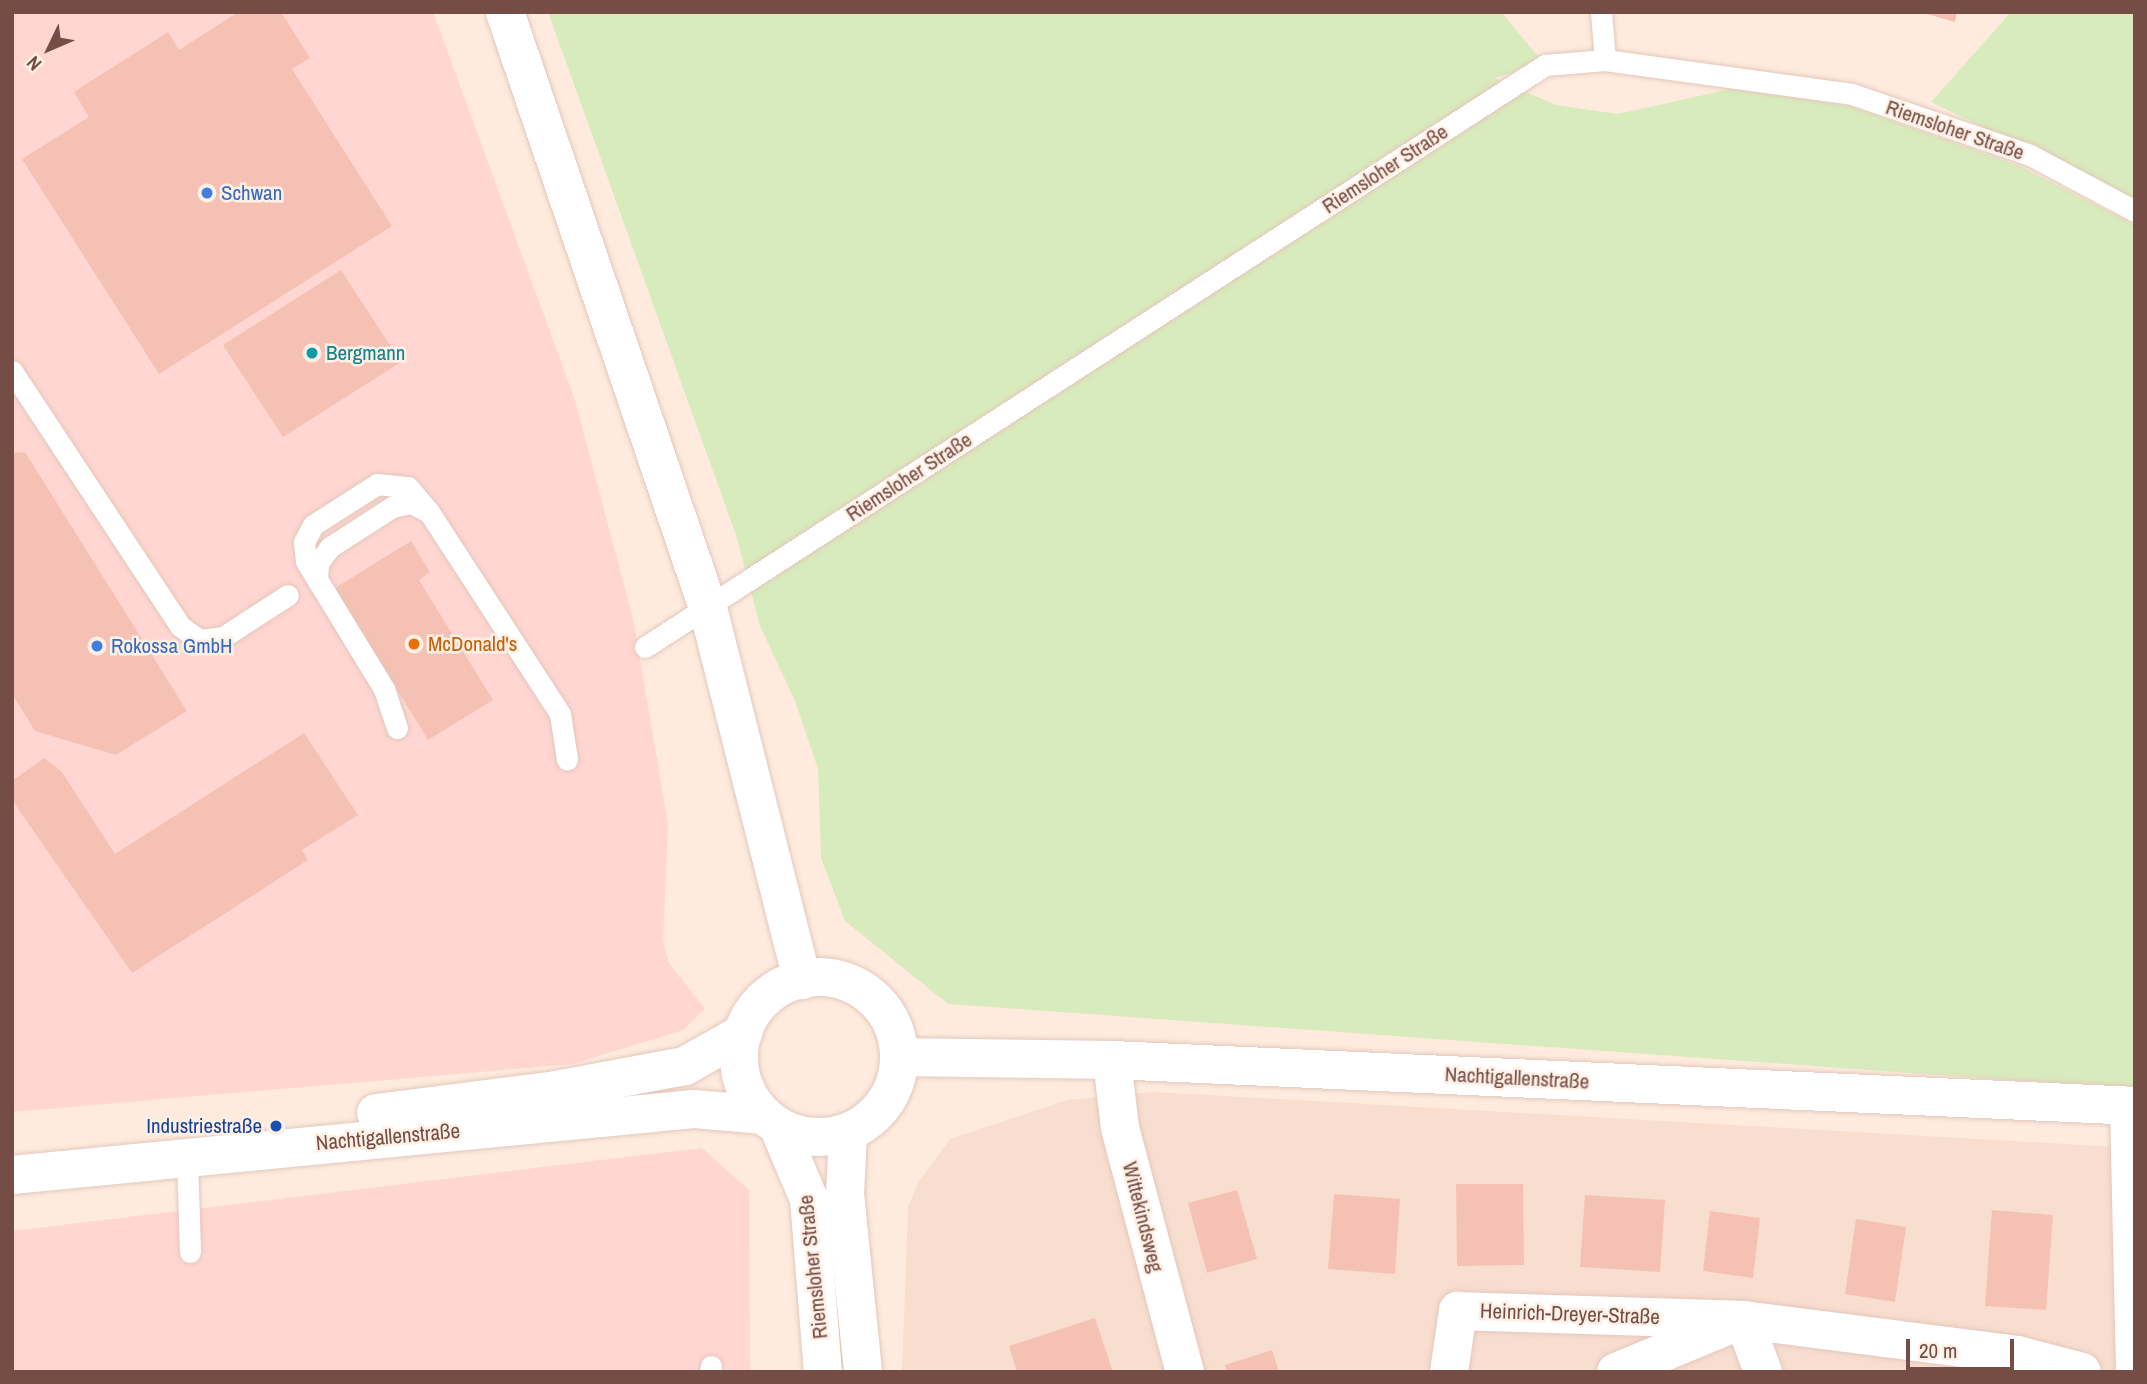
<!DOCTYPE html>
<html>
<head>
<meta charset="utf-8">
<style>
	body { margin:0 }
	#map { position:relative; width:2147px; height:1384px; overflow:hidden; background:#feebde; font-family:"Archivo Narrow",sans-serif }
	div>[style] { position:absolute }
	.residential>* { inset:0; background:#f8decf }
	.commercial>* { inset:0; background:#ffd6d1 }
	.green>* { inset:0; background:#d8ebbc }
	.building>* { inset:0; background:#f5c1b4 }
	.roads { filter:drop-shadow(0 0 2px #e4c7bd) drop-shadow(0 0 2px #e4c7bd) }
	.service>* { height:21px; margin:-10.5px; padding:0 10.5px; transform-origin:10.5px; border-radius:10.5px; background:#fff }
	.minor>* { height:38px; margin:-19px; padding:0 19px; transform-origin:19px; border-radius:19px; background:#fff }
	.tertiary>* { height:38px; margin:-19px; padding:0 19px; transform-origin:19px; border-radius:19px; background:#fff }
	.secondary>* { height:38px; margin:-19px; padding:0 19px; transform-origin:19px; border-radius:19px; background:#fff }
	.secondary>.ring { margin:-19px; padding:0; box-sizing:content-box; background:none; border:38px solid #fff; border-radius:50% }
	.dots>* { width:19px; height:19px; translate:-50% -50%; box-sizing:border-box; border:4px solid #fff0e6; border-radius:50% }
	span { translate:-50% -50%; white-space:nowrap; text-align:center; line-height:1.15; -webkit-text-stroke:5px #fff0e6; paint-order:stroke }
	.street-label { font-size:21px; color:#754d45 }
	.shop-label { font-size:21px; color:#366cbe }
	.left { translate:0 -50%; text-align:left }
	.culture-label { font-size:21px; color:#0d838f }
	.food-label { font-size:21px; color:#c56008 }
	.transit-label { font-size:21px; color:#164399 }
	.right { translate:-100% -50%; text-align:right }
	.frame { position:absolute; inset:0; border:14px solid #754d45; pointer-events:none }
	.north { position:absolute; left:14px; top:14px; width:70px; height:70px; -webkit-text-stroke:5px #fff0e6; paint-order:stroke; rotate:226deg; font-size:19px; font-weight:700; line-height:28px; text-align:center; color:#754d45 }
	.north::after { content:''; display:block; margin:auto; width:24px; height:32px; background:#754d45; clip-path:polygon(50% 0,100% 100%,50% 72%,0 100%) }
	.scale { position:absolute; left:1906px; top:1339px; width:108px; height:32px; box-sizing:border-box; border:4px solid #754d45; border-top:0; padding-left:9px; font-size:21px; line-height:24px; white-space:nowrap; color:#754d45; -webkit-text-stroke:5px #fff0e6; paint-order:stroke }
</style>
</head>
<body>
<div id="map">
	<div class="residential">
		<div style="clip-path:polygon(1154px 1092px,2135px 1148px,2135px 1372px,902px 1372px,908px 1207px,919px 1181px,950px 1139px,1067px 1100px)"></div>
	</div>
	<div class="commercial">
		<div style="clip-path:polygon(12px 12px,433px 12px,575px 400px,634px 623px,668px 825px,663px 940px,669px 963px,705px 1009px,683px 1030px,573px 1064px,12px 1112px)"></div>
		<div style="clip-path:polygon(702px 1148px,749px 1190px,750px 1372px,12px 1372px,12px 1231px)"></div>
	</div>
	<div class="green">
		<div style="clip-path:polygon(548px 12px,1501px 12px,1545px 65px,1494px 78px,1556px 105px,1618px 114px,1735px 88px,1850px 106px,2020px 166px,2135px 225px,2135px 1089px,948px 1004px,845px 921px,821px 858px,818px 769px,795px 701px,760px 626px,736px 535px)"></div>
		<div style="clip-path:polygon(2011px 12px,2135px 12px,2135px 200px,1931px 102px)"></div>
	</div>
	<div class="building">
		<div style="clip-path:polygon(238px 12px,281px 12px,310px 58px,292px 69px,392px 226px,159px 374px,22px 159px,89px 117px,74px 92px,168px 32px,179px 50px)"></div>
		<div style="clip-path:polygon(1920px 12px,1957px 12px,1955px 22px)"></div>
		<div style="clip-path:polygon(341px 270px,401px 362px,283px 437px,223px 345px)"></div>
		<div style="clip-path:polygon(25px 452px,187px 711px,116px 755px,35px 731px,12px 694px,12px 453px)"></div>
		<div style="clip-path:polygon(411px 541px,430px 572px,419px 580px,493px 700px,428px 740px,335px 588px)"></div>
		<div style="clip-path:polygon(304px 733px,358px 815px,302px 850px,308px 860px,132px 973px,12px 800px,12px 781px,44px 758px,62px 772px,115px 854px)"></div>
		<div style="clip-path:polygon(1456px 1184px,1523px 1184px,1524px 1265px,1457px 1266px)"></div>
		<div style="clip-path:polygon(1237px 1190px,1257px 1259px,1207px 1273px,1188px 1203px)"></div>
		<div style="clip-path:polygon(1334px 1194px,1400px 1199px,1395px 1274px,1328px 1269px)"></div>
		<div style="clip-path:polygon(1585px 1195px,1665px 1200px,1660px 1272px,1580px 1267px)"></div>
		<div style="clip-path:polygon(1992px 1210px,2053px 1215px,2046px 1310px,1985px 1306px)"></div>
		<div style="clip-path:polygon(1710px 1211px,1760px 1218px,1753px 1278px,1703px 1271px)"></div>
		<div style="clip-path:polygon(1856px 1219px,1906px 1227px,1895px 1302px,1845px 1294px)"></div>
		<div style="clip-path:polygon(1095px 1318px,1113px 1372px,1017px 1372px,1009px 1346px)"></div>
		<div style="clip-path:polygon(1272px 1350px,1279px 1372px,1227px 1372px,1225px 1365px)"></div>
	</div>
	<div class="roads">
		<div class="service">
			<div style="left:1601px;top:12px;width:48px;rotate:85.2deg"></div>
			<div style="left:12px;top:371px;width:305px;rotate:56.6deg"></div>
			<div style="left:180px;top:626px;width:24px;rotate:36deg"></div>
			<div style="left:199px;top:640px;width:24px;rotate:-7deg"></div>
			<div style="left:223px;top:637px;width:77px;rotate:-32.9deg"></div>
			<div style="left:317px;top:579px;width:16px;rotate:-86deg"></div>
			<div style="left:318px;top:563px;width:20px;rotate:-53deg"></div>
			<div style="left:330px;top:547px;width:74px;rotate:-32.8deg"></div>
			<div style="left:392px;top:507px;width:19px;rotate:-12deg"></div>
			<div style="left:411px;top:503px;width:20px;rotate:27deg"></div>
			<div style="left:645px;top:647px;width:1072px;rotate:-32.89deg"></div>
			<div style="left:1545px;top:65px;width:60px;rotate:-4.8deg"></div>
			<div style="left:1605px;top:60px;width:249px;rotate:7.8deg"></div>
			<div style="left:1852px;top:94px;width:188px;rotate:18.9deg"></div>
			<div style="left:2030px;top:155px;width:119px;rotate:28.1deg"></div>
			<div style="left:397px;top:728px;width:41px;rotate:-108.4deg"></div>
			<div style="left:384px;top:689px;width:150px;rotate:-121.4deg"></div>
			<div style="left:306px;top:561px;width:19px;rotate:-96deg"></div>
			<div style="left:304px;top:542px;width:19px;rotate:-62deg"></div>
			<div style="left:313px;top:525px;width:76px;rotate:-32.6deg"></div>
			<div style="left:377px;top:484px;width:31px;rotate:6deg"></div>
			<div style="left:408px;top:487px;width:33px;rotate:50deg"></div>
			<div style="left:429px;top:512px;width:241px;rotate:57deg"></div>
			<div style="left:560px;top:714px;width:46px;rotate:81.2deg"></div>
			<div style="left:187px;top:1157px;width:95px;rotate:88.2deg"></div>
			<div style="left:710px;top:1372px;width:6px;rotate:-81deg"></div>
		</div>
		<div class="minor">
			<div style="left:1112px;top:1060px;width:68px;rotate:83.3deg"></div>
			<div style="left:1120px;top:1128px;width:253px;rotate:75.1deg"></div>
			<div style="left:2129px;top:1106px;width:266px;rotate:88.7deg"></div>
			<div style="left:1744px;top:1320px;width:55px;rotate:69.9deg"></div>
			<div style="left:1449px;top:1372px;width:62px;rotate:-81.6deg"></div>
			<div style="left:1458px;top:1311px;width:286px;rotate:1.8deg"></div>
			<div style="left:1744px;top:1320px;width:275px;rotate:7.3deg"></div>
			<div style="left:2017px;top:1355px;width:67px;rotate:14.7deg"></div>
			<div style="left:1616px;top:1372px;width:126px;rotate:-22.5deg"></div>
		</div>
		<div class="tertiary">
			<div style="left:899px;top:1057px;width:213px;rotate:0.8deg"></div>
			<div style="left:1112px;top:1060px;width:1024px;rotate:2.57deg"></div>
		</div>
		<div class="secondary">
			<div style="left:505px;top:12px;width:630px;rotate:71.19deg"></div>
			<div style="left:708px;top:608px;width:384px;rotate:75.8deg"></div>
			<div class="ring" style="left:739px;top:977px;width:122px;height:122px"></div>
			<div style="left:376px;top:1113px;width:176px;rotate:-7.2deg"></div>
			<div style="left:551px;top:1091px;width:136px;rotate:-10.6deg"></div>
			<div style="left:685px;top:1066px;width:67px;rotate:-29.6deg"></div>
			<div style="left:778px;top:1126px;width:79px;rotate:67deg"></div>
			<div style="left:809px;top:1199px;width:174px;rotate:85.4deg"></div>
			<div style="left:848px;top:1133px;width:61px;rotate:92.8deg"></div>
			<div style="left:845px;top:1194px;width:179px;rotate:84.2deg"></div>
			<div style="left:12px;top:1175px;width:685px;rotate:-5.53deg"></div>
			<div style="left:694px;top:1109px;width:70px;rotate:4.9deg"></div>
		</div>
	</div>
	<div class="dots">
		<div style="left:207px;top:193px;background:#3f7fe0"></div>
		<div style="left:312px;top:353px;background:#0f9aa8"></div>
		<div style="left:414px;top:644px;background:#e8710a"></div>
		<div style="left:97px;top:646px;background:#3f7fe0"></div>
		<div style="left:276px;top:1126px;background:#1a4fb4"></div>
	</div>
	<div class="street-label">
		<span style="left:1955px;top:130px;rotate:19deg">Riemsloher Straße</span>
		<span style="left:1385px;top:169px;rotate:-33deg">Riemsloher Straße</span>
		<span style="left:909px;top:477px;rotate:-33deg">Riemsloher Straße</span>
		<span style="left:1517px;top:1078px;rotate:3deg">Nachtigallenstraße</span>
		<span style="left:388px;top:1137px;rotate:-5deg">Nachtigallenstraße</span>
		<span style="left:1143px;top:1217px;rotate:76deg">Wittekindsweg</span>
		<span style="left:813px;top:1267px;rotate:-96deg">Riemsloher Straße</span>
		<span style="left:1570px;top:1314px;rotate:2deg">Heinrich-Dreyer-Straße</span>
	</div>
	<div class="shop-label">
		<span class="left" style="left:221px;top:193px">Schwan</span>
		<span class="left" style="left:111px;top:646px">Rokossa GmbH</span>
	</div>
	<div class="culture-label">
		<span class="left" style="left:326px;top:353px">Bergmann</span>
	</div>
	<div class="food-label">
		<span class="left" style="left:428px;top:644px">McDonald's</span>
	</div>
	<div class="transit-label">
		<span class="right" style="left:262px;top:1126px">Industriestraße</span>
	</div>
	<div class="frame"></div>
	<div class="north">N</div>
	<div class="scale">20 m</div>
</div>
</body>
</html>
